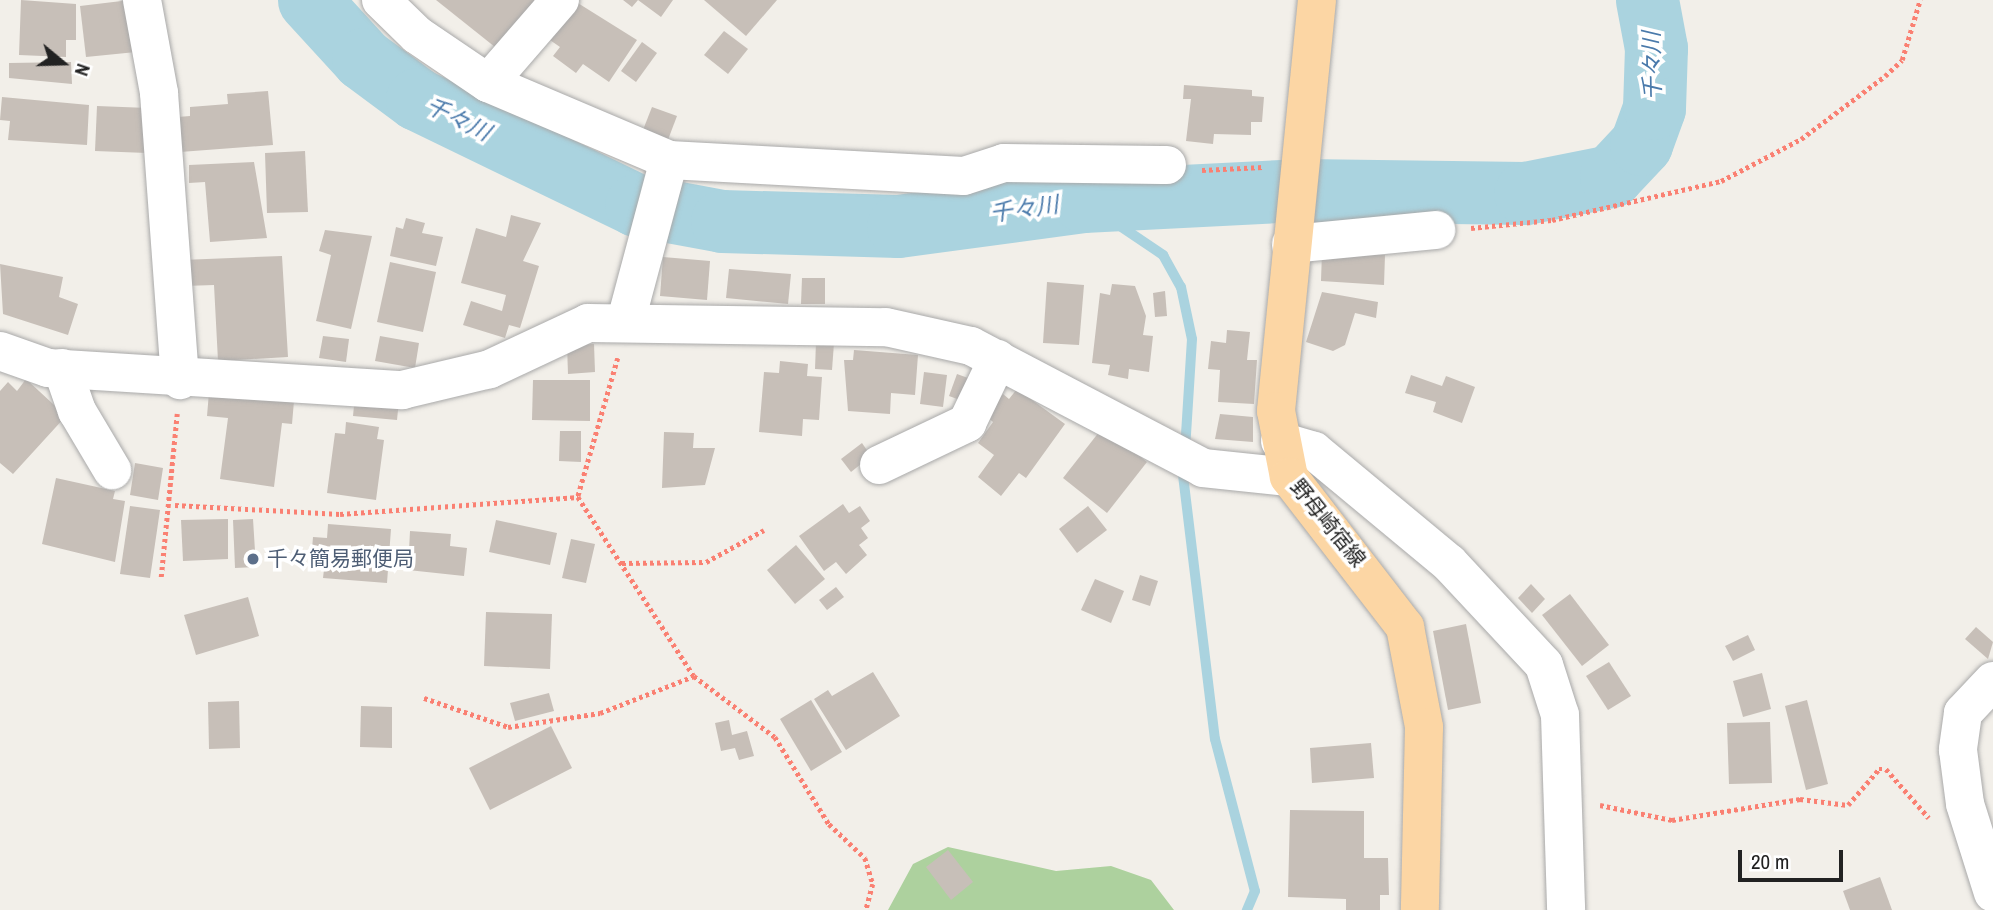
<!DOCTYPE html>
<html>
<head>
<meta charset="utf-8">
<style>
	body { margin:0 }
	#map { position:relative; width:1993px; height:910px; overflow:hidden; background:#f2efe9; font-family:"Archivo Narrow","Noto Sans JP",sans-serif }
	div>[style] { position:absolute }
	.forest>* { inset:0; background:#add19e }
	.stream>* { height:10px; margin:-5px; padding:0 5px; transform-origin:5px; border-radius:5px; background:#aad3df }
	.river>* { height:63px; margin:-31.5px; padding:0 31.5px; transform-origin:31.5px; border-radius:31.5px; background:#aad3df }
	.building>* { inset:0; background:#c7bfb8 }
	.path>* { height:4.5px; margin-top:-2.25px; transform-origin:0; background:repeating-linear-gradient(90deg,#fa8072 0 3.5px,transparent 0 7px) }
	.roads { filter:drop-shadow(0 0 2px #a9a9a9) drop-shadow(0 0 2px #a9a9a9) }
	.minor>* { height:38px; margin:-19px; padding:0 19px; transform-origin:19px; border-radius:19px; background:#fff }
	.major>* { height:38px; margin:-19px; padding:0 19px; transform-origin:19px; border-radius:19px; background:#fcd6a4 }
	.dots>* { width:19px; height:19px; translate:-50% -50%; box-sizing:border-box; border:4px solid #fff; border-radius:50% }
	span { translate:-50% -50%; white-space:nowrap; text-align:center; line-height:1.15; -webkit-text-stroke:7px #fff; paint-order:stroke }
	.street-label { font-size:21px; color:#222 }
	.service-label { font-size:21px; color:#4e5e75 }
	.left { translate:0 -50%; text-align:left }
	.water-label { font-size:23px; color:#4a7aab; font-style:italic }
	.north { position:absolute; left:28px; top:28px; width:70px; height:70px; -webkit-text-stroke:5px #fff; paint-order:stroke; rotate:109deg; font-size:19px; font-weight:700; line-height:28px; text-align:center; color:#222 }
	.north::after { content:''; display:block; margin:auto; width:24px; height:32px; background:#222; clip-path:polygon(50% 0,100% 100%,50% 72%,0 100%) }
	.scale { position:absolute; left:1738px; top:850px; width:105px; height:32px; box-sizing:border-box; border:4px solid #222; border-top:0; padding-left:9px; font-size:21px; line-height:24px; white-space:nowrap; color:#222; -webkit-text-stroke:5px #fff; paint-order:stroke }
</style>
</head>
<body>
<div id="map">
	<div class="forest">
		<div style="clip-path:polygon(948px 847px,1056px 871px,1111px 866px,1151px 880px,1174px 910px,888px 910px,913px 864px)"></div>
	</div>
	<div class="stream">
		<div style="left:1083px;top:201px;width:97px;rotate:34deg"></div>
		<div style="left:1163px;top:255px;width:37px;rotate:61deg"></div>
		<div style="left:1181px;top:287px;width:53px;rotate:78.1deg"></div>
		<div style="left:1192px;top:339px;width:112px;rotate:93.6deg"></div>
		<div style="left:1182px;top:467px;width:274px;rotate:83.1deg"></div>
		<div style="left:1215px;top:739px;width:157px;rotate:75.3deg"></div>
		<div style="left:1255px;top:891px;width:21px;rotate:113deg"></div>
	</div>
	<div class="river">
		<div style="left:309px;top:0;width:80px;rotate:47.5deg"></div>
		<div style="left:363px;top:59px;width:67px;rotate:36.5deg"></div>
		<div style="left:417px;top:99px;width:243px;rotate:25.8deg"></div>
		<div style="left:636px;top:205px;width:87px;rotate:10.5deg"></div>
		<div style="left:722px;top:221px;width:176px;rotate:1.6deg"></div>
		<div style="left:898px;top:226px;width:187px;rotate:-7.7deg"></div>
		<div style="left:1083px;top:201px;width:220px;rotate:-2.9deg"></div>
		<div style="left:1303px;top:190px;width:222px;rotate:0.8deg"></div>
		<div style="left:1525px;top:193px;width:88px;rotate:-11.2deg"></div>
		<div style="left:1611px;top:176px;width:44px;rotate:-46.8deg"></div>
		<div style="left:1641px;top:144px;width:38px;rotate:-70deg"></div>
		<div style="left:1654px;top:108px;width:60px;rotate:-88.1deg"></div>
		<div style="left:1656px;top:48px;width:49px;rotate:-100.6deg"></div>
	</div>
	<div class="building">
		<div style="clip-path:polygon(21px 0,76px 4px,76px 40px,66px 40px,66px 57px,19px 55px)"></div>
		<div style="clip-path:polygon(130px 0,136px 52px,86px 57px,80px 6px)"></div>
		<div style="clip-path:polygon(436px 0,534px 0,537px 5px,500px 51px)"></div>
		<div style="clip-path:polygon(573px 0,637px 40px,609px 82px,583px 64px,576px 73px,553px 56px,560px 47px,547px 38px)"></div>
		<div style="clip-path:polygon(623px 0,673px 0,661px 17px,638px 0,632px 7px)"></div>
		<div style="clip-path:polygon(704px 0,777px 0,746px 36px)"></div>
		<div style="clip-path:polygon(724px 31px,748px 49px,728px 74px,704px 55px)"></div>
		<div style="clip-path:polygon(642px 42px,657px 53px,636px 82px,621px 71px)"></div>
		<div style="clip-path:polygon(71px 62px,72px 84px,9px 78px,9px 63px)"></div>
		<div style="clip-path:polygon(1184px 85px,1252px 90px,1252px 96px,1264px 97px,1262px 122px,1251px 122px,1251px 135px,1214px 134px,1213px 144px,1186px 141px,1191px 99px,1183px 99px)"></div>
		<div style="clip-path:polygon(268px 91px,273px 145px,180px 152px,178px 117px,190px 116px,190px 107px,228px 104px,227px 94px)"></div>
		<div style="clip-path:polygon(2px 97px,89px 105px,87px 145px,8px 140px,10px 121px,0 120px)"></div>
		<div style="clip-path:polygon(97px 106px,148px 108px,147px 153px,95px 151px)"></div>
		<div style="clip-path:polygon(652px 107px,677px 116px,666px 145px,641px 135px)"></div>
		<div style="clip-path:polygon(305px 151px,308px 212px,267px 213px,265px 153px)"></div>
		<div style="clip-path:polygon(254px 162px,267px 238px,210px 242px,205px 182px,189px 183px,189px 165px)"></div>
		<div style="clip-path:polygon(511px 215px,541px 223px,523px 261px,539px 266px,520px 328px,509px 325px,505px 338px,463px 325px,471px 301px,502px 311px,506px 295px,461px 283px,476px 228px,506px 237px)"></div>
		<div style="clip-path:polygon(406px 218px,425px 223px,422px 233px,443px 237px,436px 266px,390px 256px,396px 227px,403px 229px)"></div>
		<div style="clip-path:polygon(325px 230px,372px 236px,351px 329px,316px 321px,331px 255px,319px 251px)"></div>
		<div style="clip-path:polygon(1322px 252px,1385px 255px,1384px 285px,1321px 281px)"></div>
		<div style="clip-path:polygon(282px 256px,288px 357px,218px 361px,214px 285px,184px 286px,182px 260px)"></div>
		<div style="clip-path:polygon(663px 257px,710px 261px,707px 300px,660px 296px)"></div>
		<div style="clip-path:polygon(390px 262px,436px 272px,423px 332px,377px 322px)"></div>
		<div style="clip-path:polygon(0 264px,63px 277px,59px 297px,78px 304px,68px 335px,3px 314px)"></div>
		<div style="clip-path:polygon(729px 269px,791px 274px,788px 304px,726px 298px)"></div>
		<div style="clip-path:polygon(802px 278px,825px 278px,825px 304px,801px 304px)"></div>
		<div style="clip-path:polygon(1047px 282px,1084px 285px,1079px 345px,1043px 343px)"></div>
		<div style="clip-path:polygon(1112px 284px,1135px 286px,1146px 316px,1143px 335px,1153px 336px,1149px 372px,1129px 369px,1128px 379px,1108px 375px,1110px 365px,1092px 363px,1100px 293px,1110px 295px)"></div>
		<div style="clip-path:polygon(1165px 291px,1167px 316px,1155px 317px,1153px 293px)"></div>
		<div style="clip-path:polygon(1322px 292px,1378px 302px,1376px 318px,1355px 313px,1345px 345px,1333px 351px,1306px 342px)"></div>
		<div style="clip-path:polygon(1227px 330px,1250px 332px,1247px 360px,1257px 360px,1254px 404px,1218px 402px,1220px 370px,1208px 369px,1211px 341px,1226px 343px)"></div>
		<div style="clip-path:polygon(323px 336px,349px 339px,346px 362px,319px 358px)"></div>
		<div style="clip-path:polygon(380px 336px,419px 343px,415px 368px,375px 361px)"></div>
		<div style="clip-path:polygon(816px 342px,834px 343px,832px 370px,815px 369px)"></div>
		<div style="clip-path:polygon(594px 344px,595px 372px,568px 374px,567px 345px)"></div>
		<div style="clip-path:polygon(854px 350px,918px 355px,915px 395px,891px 393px,890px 414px,848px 411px,844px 360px,853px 360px)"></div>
		<div style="clip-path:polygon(780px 361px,808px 364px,807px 376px,822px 377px,819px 420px,803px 419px,802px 436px,759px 432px,764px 372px,779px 373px)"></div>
		<div style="clip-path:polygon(924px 372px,947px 375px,943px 407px,920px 404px)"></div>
		<div style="clip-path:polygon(957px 374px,968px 378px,960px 400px,949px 396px)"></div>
		<div style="clip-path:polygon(1411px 375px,1442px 386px,1446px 376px,1475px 387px,1462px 423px,1433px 412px,1436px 402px,1405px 393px)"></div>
		<div style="clip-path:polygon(26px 379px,66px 416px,13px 474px,0 463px,0 391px,8px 382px,17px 391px)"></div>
		<div style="clip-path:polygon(533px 380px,590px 380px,590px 421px,532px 420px)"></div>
		<div style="clip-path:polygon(1017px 389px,1065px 424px,1026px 478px,1019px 473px,1001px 496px,978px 477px,994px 455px,978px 443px,993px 422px,986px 416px,1003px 394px,1009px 399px)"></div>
		<div style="clip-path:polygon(209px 392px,294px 401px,292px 424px,282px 423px,274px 487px,220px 479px,228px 418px,207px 416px)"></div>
		<div style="clip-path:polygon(355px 396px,399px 400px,397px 420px,353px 416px)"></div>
		<div style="clip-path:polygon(1220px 414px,1253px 417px,1253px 442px,1215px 439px)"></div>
		<div style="clip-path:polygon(346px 422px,379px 427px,377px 439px,384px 440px,376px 500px,327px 493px,335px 433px,345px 434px)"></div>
		<div style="clip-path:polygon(1103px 427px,1147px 462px,1107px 513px,1063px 478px)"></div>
		<div style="clip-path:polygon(560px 431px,581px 431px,581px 462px,559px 461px)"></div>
		<div style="clip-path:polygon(664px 432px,694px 433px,693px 448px,715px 448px,705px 485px,662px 488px)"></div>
		<div style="clip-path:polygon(862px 443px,871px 456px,851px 472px,841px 459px)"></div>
		<div style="clip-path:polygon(135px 463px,163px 468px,158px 500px,130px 495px)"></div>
		<div style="clip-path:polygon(56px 478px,115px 491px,113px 499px,125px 501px,115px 562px,42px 544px)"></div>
		<div style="clip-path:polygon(843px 504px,849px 513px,860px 506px,870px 521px,861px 528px,868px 538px,859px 545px,867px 555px,846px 574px,836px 562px,824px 571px,799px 536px)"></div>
		<div style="clip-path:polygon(130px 506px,160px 510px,150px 578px,120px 574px)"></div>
		<div style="clip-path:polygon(1088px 506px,1107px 530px,1077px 553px,1059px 529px)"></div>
		<div style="clip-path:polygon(228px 519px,228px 559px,183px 561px,181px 520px)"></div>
		<div style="clip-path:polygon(253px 519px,256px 567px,235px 568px,233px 520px)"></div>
		<div style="clip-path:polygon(496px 520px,557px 533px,550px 565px,489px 552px)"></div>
		<div style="clip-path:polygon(328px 524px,391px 529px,387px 583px,323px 578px,325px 561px,311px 561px,313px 537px,327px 538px)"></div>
		<div style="clip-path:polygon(410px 531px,451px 534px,450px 546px,467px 548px,464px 576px,408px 570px)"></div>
		<div style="clip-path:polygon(571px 539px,595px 544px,586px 583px,562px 578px)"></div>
		<div style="clip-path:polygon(796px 545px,825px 579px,795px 604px,767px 570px)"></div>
		<div style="clip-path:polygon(1140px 575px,1158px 581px,1150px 606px,1132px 600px)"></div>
		<div style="clip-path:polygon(1095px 579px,1124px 591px,1111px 623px,1081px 610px)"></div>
		<div style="clip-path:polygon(1531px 584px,1545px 599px,1532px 613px,1518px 598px)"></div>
		<div style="clip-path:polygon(836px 587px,844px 597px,827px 610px,819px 600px)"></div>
		<div style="clip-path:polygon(1570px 594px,1609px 645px,1582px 666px,1542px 615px)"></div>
		<div style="clip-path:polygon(248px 597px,259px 636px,196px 655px,184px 615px)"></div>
		<div style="clip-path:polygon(486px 612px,552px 614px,550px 669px,484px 666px)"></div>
		<div style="clip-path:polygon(1466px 624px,1481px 703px,1448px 710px,1433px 631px)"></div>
		<div style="clip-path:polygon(1976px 627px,1993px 642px,1988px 659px,1965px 639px)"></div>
		<div style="clip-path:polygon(1748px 635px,1755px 650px,1733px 661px,1725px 646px)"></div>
		<div style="clip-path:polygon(1609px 662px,1631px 696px,1608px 710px,1586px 676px)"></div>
		<div style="clip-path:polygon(873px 672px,900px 716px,846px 750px,814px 699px,828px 690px,832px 696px)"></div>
		<div style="clip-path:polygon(1762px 673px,1771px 709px,1743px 717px,1733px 681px)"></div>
		<div style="clip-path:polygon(549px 693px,554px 711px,515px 721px,510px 703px)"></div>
		<div style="clip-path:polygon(811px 700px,842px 752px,811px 771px,780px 719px)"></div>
		<div style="clip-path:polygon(1807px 700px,1828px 784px,1806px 790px,1785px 706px)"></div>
		<div style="clip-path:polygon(239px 701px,240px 748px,209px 749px,208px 702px)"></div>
		<div style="clip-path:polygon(361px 706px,392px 707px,392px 748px,360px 747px)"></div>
		<div style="clip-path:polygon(729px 720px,732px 735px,747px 731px,754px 756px,739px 760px,735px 748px,721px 751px,715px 723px)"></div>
		<div style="clip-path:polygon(1770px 722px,1772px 783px,1729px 784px,1727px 723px)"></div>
		<div style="clip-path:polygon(551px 726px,572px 768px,490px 810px,469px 768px)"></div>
		<div style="clip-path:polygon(1371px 743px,1374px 778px,1312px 783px,1310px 748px)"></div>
		<div style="clip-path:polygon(1290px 810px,1364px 811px,1364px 858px,1388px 858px,1389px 895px,1380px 895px,1380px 910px,1346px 910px,1346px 899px,1288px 897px)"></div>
		<div style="clip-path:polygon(948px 850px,973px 882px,951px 900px,926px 867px)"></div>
		<div style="clip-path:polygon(1880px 877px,1892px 910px,1850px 910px,1843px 891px)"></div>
	</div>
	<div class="path">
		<div style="left:1202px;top:170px;width:61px;rotate:-2.8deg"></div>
		<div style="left:1471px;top:228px;width:81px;rotate:-5.6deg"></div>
		<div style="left:1552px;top:220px;width:173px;rotate:-13deg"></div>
		<div style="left:1721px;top:181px;width:90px;rotate:-27.7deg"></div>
		<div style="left:1801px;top:139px;width:105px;rotate:-36.9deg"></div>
		<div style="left:1885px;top:76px;width:23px;rotate:-43deg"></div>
		<div style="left:1902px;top:60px;width:63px;rotate:-73.3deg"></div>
		<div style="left:618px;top:358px;width:145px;rotate:106.1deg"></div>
		<div style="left:578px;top:497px;width:213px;rotate:57.1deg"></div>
		<div style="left:694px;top:676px;width:101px;rotate:37deg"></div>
		<div style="left:775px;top:737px;width:102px;rotate:58.2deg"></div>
		<div style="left:829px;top:824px;width:50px;rotate:43.4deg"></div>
		<div style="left:865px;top:858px;width:27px;rotate:73deg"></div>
		<div style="left:873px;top:884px;width:27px;rotate:105deg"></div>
		<div style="left:175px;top:505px;width:165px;rotate:3.1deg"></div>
		<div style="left:340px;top:514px;width:239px;rotate:-4.1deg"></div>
		<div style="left:622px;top:563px;width:84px;rotate:-0.7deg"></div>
		<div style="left:706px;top:562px;width:66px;rotate:-28.9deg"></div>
		<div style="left:161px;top:577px;width:164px;rotate:-84.4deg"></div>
		<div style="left:424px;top:698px;width:89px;rotate:19deg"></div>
		<div style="left:508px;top:727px;width:93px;rotate:-8.7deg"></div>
		<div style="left:600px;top:713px;width:101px;rotate:-21.5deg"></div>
		<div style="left:1600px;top:805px;width:74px;rotate:11.8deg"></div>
		<div style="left:1672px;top:820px;width:130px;rotate:-9.3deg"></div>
		<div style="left:1800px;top:799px;width:48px;rotate:7.1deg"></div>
		<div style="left:1848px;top:805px;width:48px;rotate:-49.3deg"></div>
		<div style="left:1879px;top:769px;width:7px"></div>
		<div style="left:1886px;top:769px;width:65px;rotate:48.7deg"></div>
	</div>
	<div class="roads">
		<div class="minor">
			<div style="left:142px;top:0;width:95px;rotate:79.6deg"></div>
			<div style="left:159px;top:93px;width:288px;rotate:85.8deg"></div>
			<div style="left:381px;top:0;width:50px;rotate:44.2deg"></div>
			<div style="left:417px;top:35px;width:86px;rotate:34.1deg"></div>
			<div style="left:488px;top:83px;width:197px;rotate:23deg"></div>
			<div style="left:669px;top:160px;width:167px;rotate:105deg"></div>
			<div style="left:488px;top:83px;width:110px;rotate:-49.1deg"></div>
			<div style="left:669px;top:160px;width:295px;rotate:3.1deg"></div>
			<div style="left:964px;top:176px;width:42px;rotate:-18deg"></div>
			<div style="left:1004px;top:163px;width:163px;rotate:0.7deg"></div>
			<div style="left:1291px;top:244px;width:146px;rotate:-5.5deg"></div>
			<div style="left:0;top:351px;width:51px;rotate:19.5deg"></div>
			<div style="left:48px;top:368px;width:355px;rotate:3.6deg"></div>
			<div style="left:402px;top:390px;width:90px;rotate:-13.4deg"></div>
			<div style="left:490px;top:369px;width:108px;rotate:-25.1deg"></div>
			<div style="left:588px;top:323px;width:298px;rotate:0.8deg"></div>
			<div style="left:886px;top:327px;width:87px;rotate:12.6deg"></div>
			<div style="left:971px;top:346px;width:262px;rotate:27.7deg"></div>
			<div style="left:1203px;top:468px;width:86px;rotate:6deg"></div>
			<div style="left:62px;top:368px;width:46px;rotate:70.8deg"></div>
			<div style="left:77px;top:411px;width:69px;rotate:59.3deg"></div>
			<div style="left:1280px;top:441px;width:35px;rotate:16deg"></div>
			<div style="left:1314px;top:451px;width:175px;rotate:39.7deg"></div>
			<div style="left:1449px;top:563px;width:139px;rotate:47deg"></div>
			<div style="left:1544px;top:665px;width:52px;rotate:72.3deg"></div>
			<div style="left:1560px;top:715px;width:195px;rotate:88.2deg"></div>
			<div style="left:879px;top:465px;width:98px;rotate:-25.5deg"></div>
			<div style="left:967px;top:423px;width:71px;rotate:-64.2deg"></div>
			<div style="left:1993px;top:681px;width:44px;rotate:133.2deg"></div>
			<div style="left:1963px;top:713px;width:37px;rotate:98deg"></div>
			<div style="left:1958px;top:750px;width:54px;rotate:82.6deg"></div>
			<div style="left:1965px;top:804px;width:93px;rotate:72.5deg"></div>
		</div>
		<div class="major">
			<div style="left:1317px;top:0;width:413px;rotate:95.7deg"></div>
			<div style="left:1276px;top:411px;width:67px;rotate:78.9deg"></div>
			<div style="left:1289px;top:477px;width:190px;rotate:52.3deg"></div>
			<div style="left:1405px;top:627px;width:102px;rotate:79.2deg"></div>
			<div style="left:1424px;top:727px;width:183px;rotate:91.3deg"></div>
		</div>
	</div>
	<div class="dots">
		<div style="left:253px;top:559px;background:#5c6f8a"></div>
	</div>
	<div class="street-label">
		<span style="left:1328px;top:523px;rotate:51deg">野母崎宿線</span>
	</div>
	<div class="service-label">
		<span class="left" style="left:267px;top:559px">千々簡易郵便局</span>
	</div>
	<div class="water-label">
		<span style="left:1652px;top:66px;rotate:-91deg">千々川</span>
		<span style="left:458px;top:119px;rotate:26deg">千々川</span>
		<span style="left:1024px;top:209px;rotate:-8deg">千々川</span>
	</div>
	<div class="north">N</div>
	<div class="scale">20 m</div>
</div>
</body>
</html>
